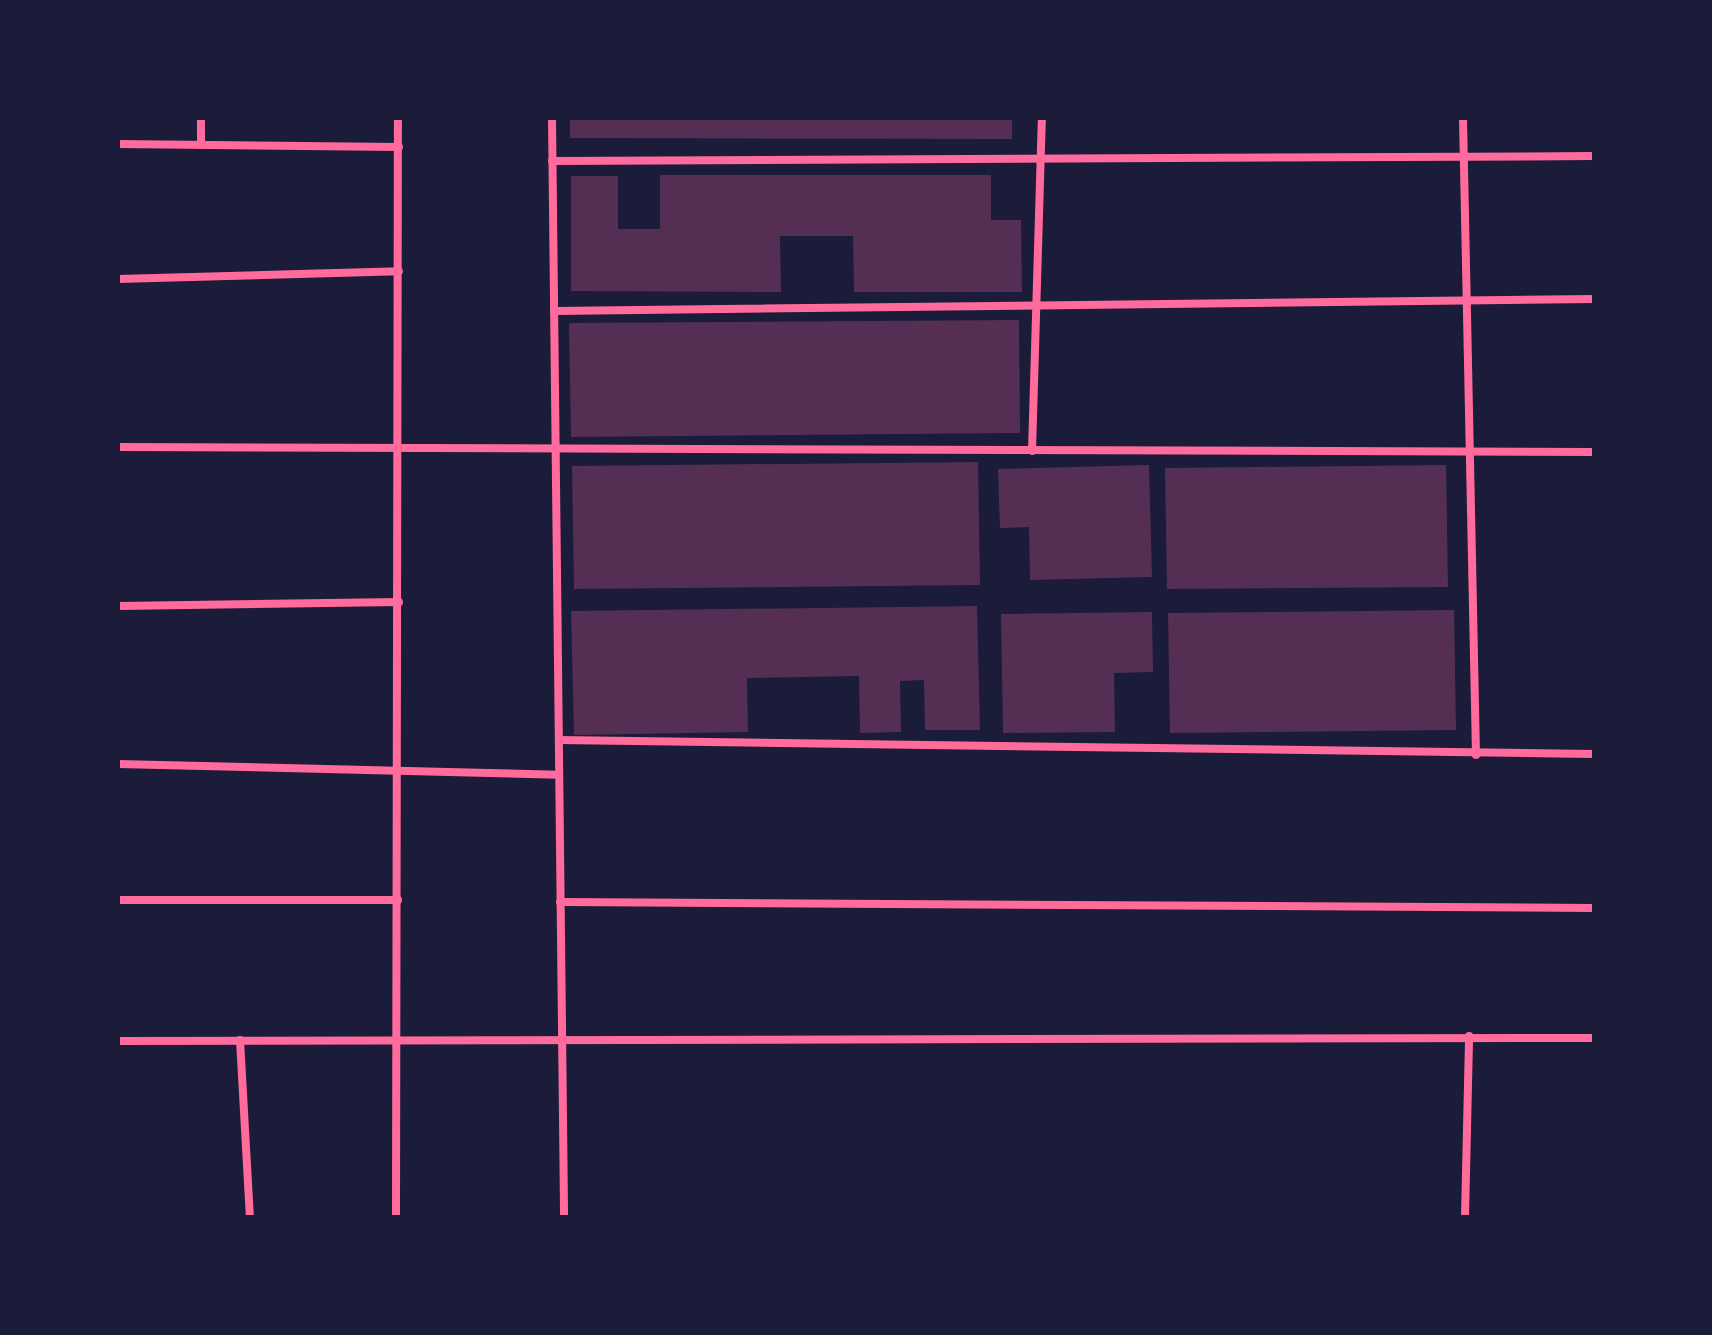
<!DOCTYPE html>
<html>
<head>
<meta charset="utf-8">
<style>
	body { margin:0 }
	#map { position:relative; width:1712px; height:1335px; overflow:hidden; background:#1b1b3a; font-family:"Source Sans 3",sans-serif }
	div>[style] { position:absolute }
	.building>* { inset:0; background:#542f53 }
	.minor>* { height:8px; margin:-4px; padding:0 4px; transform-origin:4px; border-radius:4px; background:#ff6b9d }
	span { translate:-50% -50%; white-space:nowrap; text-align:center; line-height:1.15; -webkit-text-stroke:8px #1b1b3a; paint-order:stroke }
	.frame { position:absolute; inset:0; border:120px solid #1b1b3a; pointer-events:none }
</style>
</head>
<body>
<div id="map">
	<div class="building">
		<div style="clip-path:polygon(570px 118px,1012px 118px,1012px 139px,570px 138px)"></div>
		<div style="clip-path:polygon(660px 175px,991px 175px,991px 220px,1021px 220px,1022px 292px,854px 292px,853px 236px,780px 236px,781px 292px,571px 291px,571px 176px,618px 176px,618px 229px,660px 229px)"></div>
		<div style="clip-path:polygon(1019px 320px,1020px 433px,571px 437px,569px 323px)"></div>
		<div style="clip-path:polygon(978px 462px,980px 585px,574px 589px,572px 466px)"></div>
		<div style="clip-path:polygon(1149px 465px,1152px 577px,1030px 580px,1029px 527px,1000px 528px,998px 469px)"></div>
		<div style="clip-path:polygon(1446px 465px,1448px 587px,1167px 589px,1165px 468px)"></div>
		<div style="clip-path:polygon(977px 606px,980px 730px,925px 730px,924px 680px,900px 681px,901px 732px,860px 733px,859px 676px,747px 678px,748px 732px,574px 735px,571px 611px)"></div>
		<div style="clip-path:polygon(1454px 610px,1456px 730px,1170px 733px,1168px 613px)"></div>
		<div style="clip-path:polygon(1152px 612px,1153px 672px,1114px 673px,1115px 732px,1003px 733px,1001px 614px)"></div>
	</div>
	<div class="minor">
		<div style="left:552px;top:118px;width:1099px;rotate:89.37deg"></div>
		<div style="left:1463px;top:118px;width:637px;rotate:88.83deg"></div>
		<div style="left:118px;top:144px;width:281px;rotate:0.6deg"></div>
		<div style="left:201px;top:145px;width:27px;rotate:-90deg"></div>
		<div style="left:552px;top:161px;width:1042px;rotate:-0.27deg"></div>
		<div style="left:118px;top:279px;width:281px;rotate:-1.6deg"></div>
		<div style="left:554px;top:311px;width:1040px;rotate:-0.66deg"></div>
		<div style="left:118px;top:447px;width:1476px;rotate:0.19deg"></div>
		<div style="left:1032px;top:451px;width:333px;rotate:-88.3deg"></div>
		<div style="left:118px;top:606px;width:281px;rotate:-0.8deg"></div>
		<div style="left:559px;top:740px;width:1035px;rotate:0.77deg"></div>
		<div style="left:118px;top:764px;width:441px;rotate:1.4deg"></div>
		<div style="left:118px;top:900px;width:280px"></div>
		<div style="left:560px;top:902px;width:1034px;rotate:0.33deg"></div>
		<div style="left:240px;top:1040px;width:177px;rotate:86.8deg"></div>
		<div style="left:118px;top:1041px;width:1476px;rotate:-0.12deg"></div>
		<div style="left:396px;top:1217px;width:1099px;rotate:-89.9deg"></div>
		<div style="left:1465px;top:1217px;width:181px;rotate:-88.7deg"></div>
	</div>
	<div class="frame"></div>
</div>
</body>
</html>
